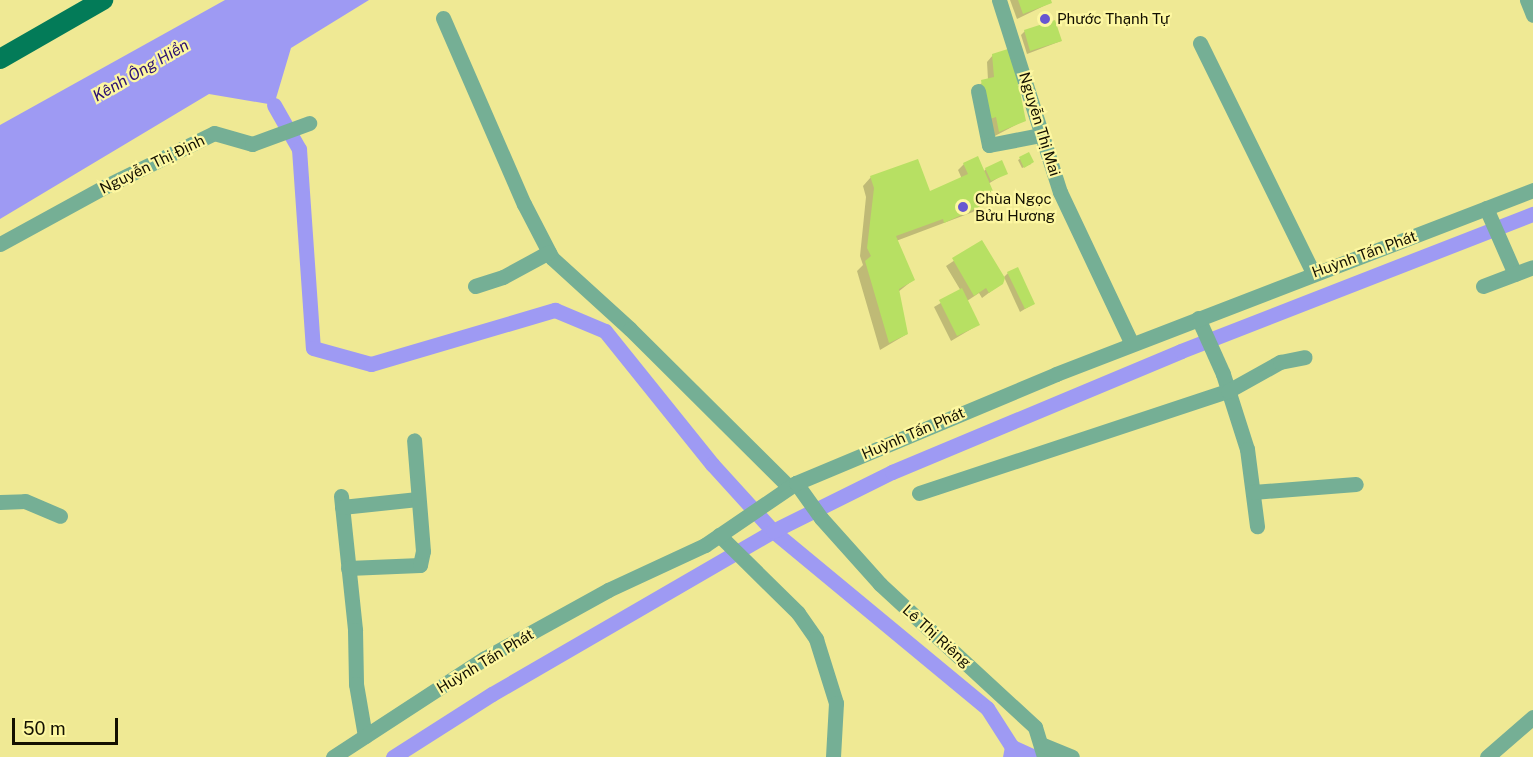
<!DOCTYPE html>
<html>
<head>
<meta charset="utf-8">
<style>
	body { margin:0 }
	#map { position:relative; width:1533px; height:757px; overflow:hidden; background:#efe994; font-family:"Public Sans",sans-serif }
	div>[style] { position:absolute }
	.water>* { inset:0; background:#9e9af3 }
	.shadow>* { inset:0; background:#0003 }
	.canal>* { height:15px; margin:-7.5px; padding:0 7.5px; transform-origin:7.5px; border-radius:7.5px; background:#9e9af3 }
	.building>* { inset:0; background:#b7e063 }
	.minor>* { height:15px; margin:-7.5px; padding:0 7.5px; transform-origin:7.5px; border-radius:7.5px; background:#75af95 }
	.major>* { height:20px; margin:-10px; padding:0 10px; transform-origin:10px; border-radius:10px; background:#037b58 }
	.dots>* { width:16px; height:16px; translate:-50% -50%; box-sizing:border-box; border:3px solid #fdf7a1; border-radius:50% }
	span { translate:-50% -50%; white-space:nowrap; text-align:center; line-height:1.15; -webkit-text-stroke:4.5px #fdf7a1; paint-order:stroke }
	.poi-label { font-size:15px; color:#131000 }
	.left { translate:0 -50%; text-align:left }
	.street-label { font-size:15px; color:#131000 }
	.water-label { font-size:16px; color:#2b0f72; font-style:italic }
	.scale { position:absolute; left:12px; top:718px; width:106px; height:27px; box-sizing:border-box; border:3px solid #131000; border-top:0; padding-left:8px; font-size:18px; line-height:21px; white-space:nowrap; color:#131000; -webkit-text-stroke:4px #fdf7a1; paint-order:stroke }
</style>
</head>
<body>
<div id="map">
	<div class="water">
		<div style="clip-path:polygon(225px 0,369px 0,291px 48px,274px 105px,209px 94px,0 219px,0 125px)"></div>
	</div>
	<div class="shadow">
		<div style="clip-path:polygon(1010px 0,1049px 0,1050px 3px,1017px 19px)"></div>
		<div style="clip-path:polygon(1025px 31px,1061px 41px,1027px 54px,1021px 35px)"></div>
		<div style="clip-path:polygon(993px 55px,1025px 120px,993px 137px,975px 87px,988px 80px,987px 62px)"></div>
		<div style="clip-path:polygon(1029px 154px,1031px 164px,1022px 168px,1018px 160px)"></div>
		<div style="clip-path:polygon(964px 164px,983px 172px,986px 169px,1006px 173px,988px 184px,991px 190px,976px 201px,979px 206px,973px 212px,896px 241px,913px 280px,898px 292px,907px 334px,880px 350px,857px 271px,863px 265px,860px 256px,866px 197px,863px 186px,871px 177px,930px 193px,962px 179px,958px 170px)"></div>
		<div style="clip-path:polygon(982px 242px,1002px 283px,982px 298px,979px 293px,967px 301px,978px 325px,951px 341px,934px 307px,961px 291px,946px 266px)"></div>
		<div style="clip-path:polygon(1008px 273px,1033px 304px,1020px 312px,1004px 277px)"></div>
	</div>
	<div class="canal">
		<div style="left:274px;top:105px;width:51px;rotate:60.4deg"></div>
		<div style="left:299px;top:149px;width:199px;rotate:86deg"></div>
		<div style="left:313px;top:348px;width:60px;rotate:15.4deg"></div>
		<div style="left:371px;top:364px;width:192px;rotate:-16.4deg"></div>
		<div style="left:555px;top:310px;width:54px;rotate:22.8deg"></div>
		<div style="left:605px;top:331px;width:171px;rotate:51.2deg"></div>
		<div style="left:712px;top:464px;width:91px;rotate:47.7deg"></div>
		<div style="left:773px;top:531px;width:278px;rotate:39.6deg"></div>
		<div style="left:987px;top:708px;width:46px;rotate:57.3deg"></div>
		<div style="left:1012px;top:747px;width:10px;rotate:101deg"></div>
		<div style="left:1012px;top:747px;width:24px;rotate:24deg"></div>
		<div style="left:393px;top:757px;width:117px;rotate:-32.5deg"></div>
		<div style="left:492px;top:694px;width:325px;rotate:-30.1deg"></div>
		<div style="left:773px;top:531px;width:133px;rotate:-26.4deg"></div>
		<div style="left:892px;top:472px;width:313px;rotate:-22.7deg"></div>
		<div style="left:1181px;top:351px;width:378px;rotate:-21.3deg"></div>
	</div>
	<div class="building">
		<div style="clip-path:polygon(1018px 0,1051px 0,1052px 3px,1023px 14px)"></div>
		<div style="clip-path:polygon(1055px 20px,1062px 41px,1030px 51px,1024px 30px)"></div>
		<div style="clip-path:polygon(1011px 48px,1026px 121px,999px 132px,996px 117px,987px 120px,981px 80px,994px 77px,992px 54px)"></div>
		<div style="clip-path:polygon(1029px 152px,1034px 162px,1024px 168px,1019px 157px)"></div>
		<div style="clip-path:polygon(978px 156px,993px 191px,977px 198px,981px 206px,944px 223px,943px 219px,896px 236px,915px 280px,899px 289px,908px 334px,889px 343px,865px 261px,871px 256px,867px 248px,874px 188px,870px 176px,918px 159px,930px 191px,968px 174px,963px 163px)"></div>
		<div style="clip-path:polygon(1002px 160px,1008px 174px,991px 181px,985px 168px)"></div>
		<div style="clip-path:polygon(982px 240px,1005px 278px,1003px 284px,989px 293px,986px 288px,974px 296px,952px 258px)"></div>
		<div style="clip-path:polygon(1018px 267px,1035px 304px,1025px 309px,1007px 272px)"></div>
		<div style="clip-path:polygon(962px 288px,980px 325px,957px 336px,939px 300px)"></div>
	</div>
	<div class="minor">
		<div style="left:999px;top:0;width:201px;rotate:72.4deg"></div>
		<div style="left:1060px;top:192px;width:168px;rotate:64.7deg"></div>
		<div style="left:1527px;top:0;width:16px;rotate:68deg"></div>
		<div style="left:443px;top:18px;width:203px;rotate:66.5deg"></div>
		<div style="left:524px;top:204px;width:61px;rotate:62.6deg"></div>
		<div style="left:552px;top:258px;width:105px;rotate:42.3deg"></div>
		<div style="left:630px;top:329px;width:224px;rotate:44.8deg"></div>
		<div style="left:1200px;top:43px;width:256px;rotate:63.8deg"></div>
		<div style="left:978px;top:91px;width:55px;rotate:78.5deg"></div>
		<div style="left:989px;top:145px;width:53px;rotate:-10.9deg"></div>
		<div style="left:1486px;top:208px;width:72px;rotate:66.3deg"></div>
		<div style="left:0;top:244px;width:121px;rotate:-28.7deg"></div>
		<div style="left:106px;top:186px;width:120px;rotate:-26.1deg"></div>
		<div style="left:214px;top:133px;width:40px;rotate:16deg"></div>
		<div style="left:252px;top:144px;width:61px;rotate:-20.2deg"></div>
		<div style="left:475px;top:286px;width:29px;rotate:-18deg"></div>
		<div style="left:503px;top:277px;width:52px;rotate:-28.5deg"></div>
		<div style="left:1483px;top:286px;width:53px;rotate:-20.8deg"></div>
		<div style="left:1198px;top:318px;width:61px;rotate:65.9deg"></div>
		<div style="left:1223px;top:374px;width:79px;rotate:72.3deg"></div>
		<div style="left:1247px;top:449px;width:78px;rotate:82.6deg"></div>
		<div style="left:796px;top:483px;width:43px;rotate:54.5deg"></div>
		<div style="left:821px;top:518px;width:89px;rotate:48.2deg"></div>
		<div style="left:880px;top:584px;width:211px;rotate:42.7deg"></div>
		<div style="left:1035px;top:727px;width:31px;rotate:73deg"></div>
		<div style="left:1253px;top:492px;width:103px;rotate:-4.4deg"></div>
		<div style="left:919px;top:493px;width:325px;rotate:-18.3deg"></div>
		<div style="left:1228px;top:391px;width:60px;rotate:-29.1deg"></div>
		<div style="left:1280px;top:362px;width:25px;rotate:-11deg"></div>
		<div style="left:341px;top:496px;width:135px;rotate:84deg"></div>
		<div style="left:355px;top:630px;width:54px;rotate:88.9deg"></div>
		<div style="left:356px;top:684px;width:53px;rotate:80.2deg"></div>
		<div style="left:0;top:502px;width:25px;rotate:-2deg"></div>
		<div style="left:25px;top:501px;width:38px;rotate:23deg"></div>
		<div style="left:342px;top:507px;width:76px;rotate:-6deg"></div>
		<div style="left:719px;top:535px;width:111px;rotate:44.6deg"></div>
		<div style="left:798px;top:613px;width:32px;rotate:55deg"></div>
		<div style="left:816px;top:639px;width:67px;rotate:72.6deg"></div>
		<div style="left:836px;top:703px;width:54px;rotate:93.2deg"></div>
		<div style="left:348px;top:568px;width:72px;rotate:-2.4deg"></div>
		<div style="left:420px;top:565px;width:14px;rotate:-78deg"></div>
		<div style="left:423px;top:551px;width:111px;rotate:-94.6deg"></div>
		<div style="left:1043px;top:745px;width:31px;rotate:22deg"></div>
		<div style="left:333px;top:757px;width:181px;rotate:-33.1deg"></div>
		<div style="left:485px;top:658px;width:141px;rotate:-28.9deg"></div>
		<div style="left:608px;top:590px;width:107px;rotate:-24.9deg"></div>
		<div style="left:705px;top:545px;width:110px;rotate:-34.3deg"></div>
		<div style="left:796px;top:483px;width:282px;rotate:-22.7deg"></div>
		<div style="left:1056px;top:374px;width:511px;rotate:-21.09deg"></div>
		<div style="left:1487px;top:757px;width:61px;rotate:-41deg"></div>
	</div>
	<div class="major">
		<div style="left:0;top:59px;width:119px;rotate:-29.8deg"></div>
	</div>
	<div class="dots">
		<div style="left:1045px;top:19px;background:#6757d1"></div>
		<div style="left:963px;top:207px;background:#6757d1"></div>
	</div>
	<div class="poi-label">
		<span class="left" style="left:1057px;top:19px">Phước Thạnh Tự</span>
		<span class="left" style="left:975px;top:207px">Chùa Ngọc<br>Bửu Hương</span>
	</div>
	<div class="street-label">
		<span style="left:1040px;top:124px;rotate:73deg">Nguyễn Thị Mai</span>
		<span style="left:152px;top:164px;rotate:-26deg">Nguyễn Thị Định</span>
		<span style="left:1364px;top:254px;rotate:-20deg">Huỳnh Tấn Phát</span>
		<span style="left:913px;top:433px;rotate:-23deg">Huỳnh Tấn Phát</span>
		<span style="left:937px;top:636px;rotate:42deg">Lê Thị Riêng</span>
		<span style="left:485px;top:661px;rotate:-31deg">Huỳnh Tấn Phát</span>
	</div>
	<div class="water-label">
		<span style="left:141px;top:71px;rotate:-30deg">Kênh Ông Hiển</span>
	</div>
	<div class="scale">50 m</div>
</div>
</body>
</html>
